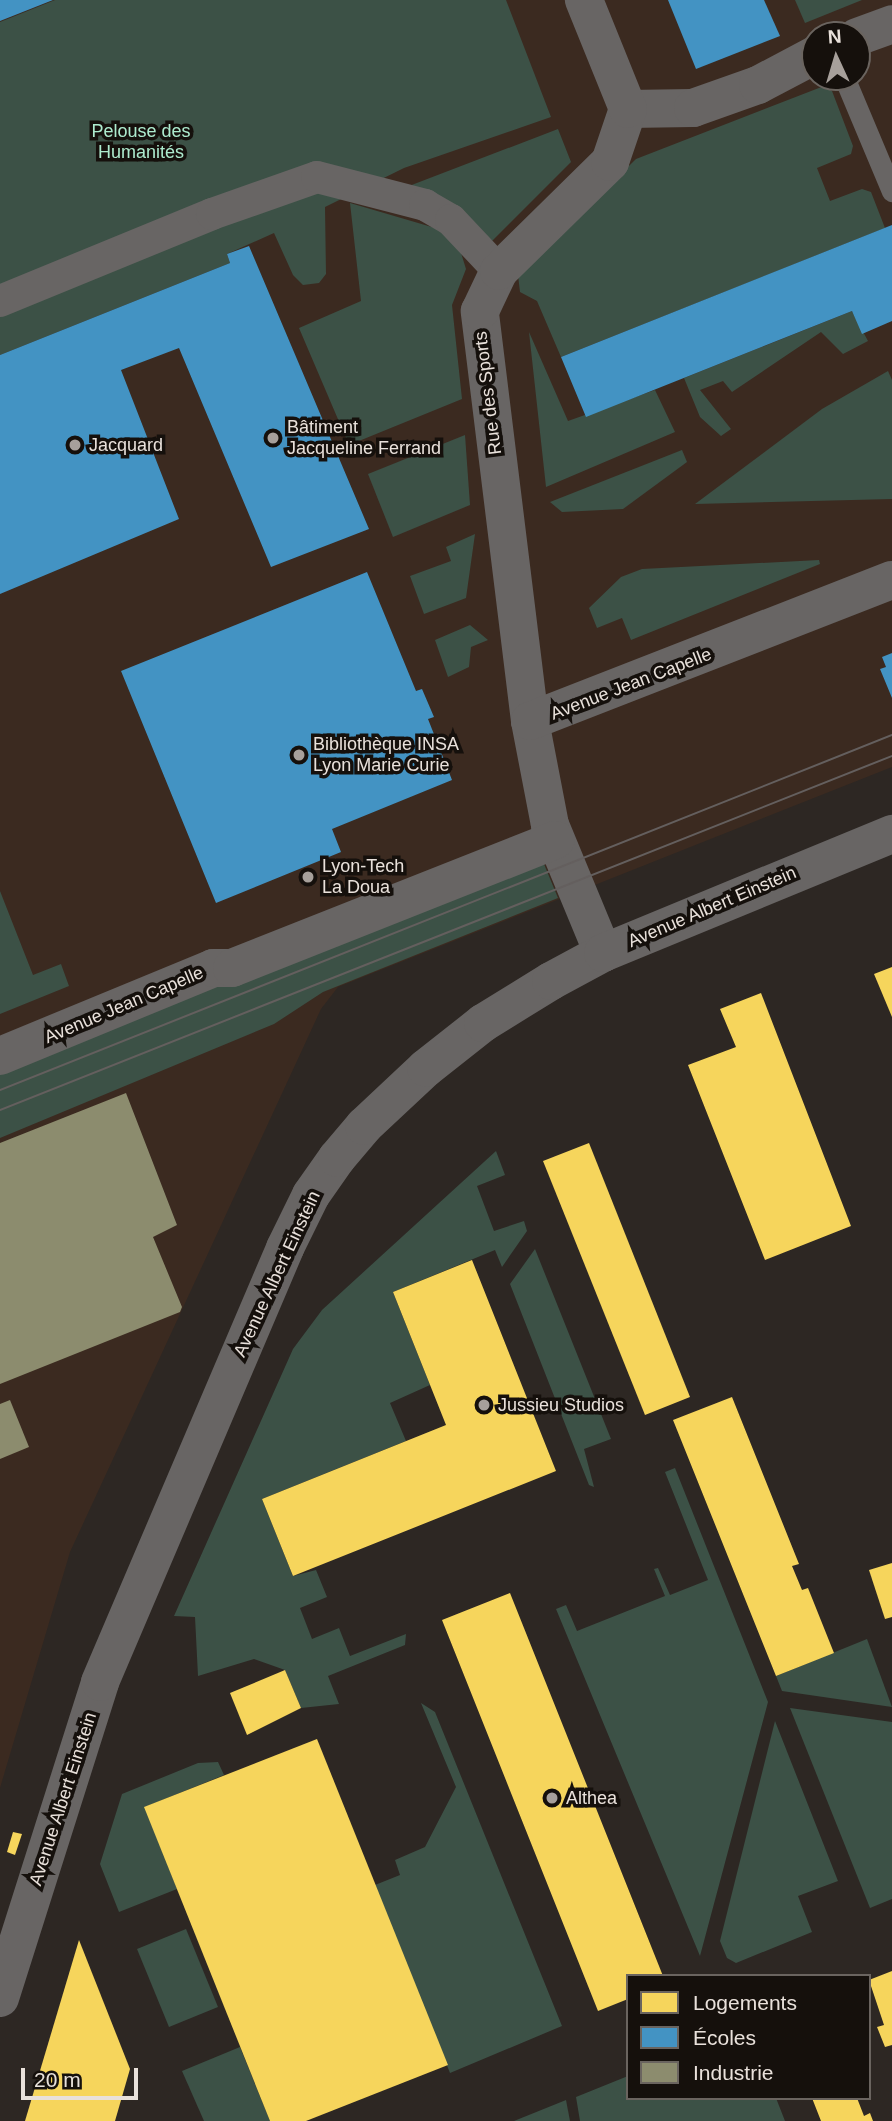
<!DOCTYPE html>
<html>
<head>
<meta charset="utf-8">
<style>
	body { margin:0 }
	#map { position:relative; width:892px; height:2121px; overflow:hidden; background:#2d2723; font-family:Arial,sans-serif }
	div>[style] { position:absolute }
	.built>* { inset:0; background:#3b2a20 }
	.green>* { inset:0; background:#3c5146 }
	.homes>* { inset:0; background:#f6d55c }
	.schools>* { inset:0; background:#4393c3 }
	.industry>* { inset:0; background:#8c8c6e }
	.service>* { height:21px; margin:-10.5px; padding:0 10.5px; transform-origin:10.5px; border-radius:10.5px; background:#686564 }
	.pedestrian>* { height:32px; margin:-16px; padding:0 16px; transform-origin:16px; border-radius:16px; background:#686564 }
	.minor>* { height:38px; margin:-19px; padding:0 19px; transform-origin:19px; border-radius:19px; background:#686564 }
	.tertiary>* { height:38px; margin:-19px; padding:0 19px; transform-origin:19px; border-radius:19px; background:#686564 }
	.tram>* { height:2px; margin:-1px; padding:0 1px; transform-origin:1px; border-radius:1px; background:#645f5e }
	.dots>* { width:19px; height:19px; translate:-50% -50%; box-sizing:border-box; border:4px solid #15100c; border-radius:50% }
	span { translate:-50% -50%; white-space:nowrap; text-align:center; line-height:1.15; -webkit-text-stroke:7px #15100c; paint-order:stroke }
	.park-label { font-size:18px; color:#adebce }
	.street-label { font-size:18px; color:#e9e1db }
	.poi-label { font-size:18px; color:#e9e1db }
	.left { translate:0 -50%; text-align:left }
	.legend { position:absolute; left:626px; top:1974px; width:245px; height:126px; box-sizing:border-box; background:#15100c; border:2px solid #6a645f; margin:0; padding:9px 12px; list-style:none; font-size:21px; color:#e9e1db }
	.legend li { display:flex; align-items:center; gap:14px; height:35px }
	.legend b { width:35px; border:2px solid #6a645f }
	.north { position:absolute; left:801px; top:21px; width:70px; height:70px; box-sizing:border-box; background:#15100c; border:2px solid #6a645f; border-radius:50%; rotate:356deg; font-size:19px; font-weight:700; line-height:28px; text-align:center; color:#e9e1db }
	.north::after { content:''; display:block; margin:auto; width:24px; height:32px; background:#a7a09b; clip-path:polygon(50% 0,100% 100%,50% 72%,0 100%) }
	.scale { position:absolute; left:21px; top:2068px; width:117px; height:32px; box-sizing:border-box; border:4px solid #e9e1db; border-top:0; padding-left:9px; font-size:21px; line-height:24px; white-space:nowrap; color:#e9e1db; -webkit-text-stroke:5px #15100c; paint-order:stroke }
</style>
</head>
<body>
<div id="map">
	<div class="built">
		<div style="clip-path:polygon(evenodd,0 0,892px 0,892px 767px,338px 987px,321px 1009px,70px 1552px,0 1788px,0 0,815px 35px,857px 35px,857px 77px,815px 77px,815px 35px)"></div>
	</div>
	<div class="green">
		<div style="clip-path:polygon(55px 0,506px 0,551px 117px,404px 168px,325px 207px,326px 274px,319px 283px,303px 285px,293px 275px,274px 233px,227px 254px,230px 263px,0 355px,0 22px)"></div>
		<div style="clip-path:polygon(795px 0,862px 0,805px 23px)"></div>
		<div style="clip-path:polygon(824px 86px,832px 91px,853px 146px,851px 154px,817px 168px,830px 201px,862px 189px,871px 192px,885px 228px,561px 357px,537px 301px,520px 292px,518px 275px,636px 159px)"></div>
		<div style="clip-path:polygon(558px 129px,571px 162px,492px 241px,461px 209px,409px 186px)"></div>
		<div style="clip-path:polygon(350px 203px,442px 230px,458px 243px,466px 269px,452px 305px,462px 399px,349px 445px,299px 328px,361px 301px)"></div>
		<div style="clip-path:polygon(852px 311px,868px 341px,843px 354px,821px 332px,732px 392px,723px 381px,700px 390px,731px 429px,721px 436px,700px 417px,684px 378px)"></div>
		<div style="clip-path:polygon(529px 332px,568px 421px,655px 390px,675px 432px,546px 487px)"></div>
		<div style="clip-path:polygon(888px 371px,892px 380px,892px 499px,695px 504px,822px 409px)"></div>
		<div style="clip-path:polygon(465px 435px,470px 505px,393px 537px,368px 474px)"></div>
		<div style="clip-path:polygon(682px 450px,687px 462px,623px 509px,562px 512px,550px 502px)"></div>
		<div style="clip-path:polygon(475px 534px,466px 598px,424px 614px,410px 576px,451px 561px,446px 547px)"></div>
		<div style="clip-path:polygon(819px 560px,820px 564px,631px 640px,622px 618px,597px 628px,589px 608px,621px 577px,642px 569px)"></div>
		<div style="clip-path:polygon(470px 625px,488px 640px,471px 647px,469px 667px,448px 677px,435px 640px)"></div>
		<div style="clip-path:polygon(532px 861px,544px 864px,558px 898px,323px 992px,274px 1024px,0 1138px,0 1071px)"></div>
		<div style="clip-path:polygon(0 891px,33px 975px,61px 964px,69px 986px,0 1014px)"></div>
		<div style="clip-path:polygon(496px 1151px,505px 1175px,477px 1186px,494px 1231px,524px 1221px,527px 1231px,502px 1267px,495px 1250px,393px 1292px,430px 1385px,390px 1403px,406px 1441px,262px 1499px,293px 1576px,316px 1570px,327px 1597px,300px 1608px,312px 1639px,339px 1628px,350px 1656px,406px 1634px,405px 1645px,328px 1676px,339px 1704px,301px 1708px,285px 1670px,254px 1659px,198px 1676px,195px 1617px,174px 1616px,293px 1349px,322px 1310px)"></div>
		<div style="clip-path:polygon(535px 1249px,611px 1439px,584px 1449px,594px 1487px,589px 1485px,510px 1284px)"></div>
		<div style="clip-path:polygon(675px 1468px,768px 1702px,700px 1956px,556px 1609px,566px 1605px,577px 1631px,665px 1596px,654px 1569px,658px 1568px,670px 1595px,708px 1580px,665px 1472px)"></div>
		<div style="clip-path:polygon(867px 1639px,892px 1707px,782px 1691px,776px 1676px)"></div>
		<div style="clip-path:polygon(421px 1703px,435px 1712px,562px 2026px,450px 2073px,375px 1885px,400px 1875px,395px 1860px,425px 1847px,456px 1787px)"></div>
		<div style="clip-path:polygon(790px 1708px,892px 1722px,892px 1899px,870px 1908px)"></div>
		<div style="clip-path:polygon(775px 1721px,838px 1881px,798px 1896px,812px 1932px,736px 1963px,727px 1958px,720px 1941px)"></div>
		<div style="clip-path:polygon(218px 1762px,224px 1775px,145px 1807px,177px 1889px,119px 1912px,100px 1864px,122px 1794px,198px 1763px)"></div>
		<div style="clip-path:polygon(186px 1929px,218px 2007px,169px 2027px,137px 1949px)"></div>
		<div style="clip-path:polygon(240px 2047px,270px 2121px,204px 2121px,182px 2071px)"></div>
		<div style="clip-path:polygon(628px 2076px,628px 2098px,776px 2098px,785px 2121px,580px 2121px,576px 2097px)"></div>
		<div style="clip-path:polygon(566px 2100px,570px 2121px,514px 2121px)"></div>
	</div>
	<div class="homes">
		<div style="clip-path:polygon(892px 967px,892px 1017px,874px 974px)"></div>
		<div style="clip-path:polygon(761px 993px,851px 1226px,765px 1260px,688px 1065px,736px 1047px,720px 1009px)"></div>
		<div style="clip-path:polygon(589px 1143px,690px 1397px,645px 1415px,543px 1161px)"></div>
		<div style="clip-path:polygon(472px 1260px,556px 1471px,293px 1576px,262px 1499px,446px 1425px,393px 1292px)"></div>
		<div style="clip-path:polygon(732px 1397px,799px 1564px,792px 1566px,802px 1590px,808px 1588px,834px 1653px,776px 1676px,673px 1420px)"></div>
		<div style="clip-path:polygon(892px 1563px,892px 1617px,885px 1619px,869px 1570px)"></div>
		<div style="clip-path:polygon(510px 1593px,663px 1976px,628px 1976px,628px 1999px,598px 2011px,442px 1620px)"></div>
		<div style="clip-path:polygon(285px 1670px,301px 1708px,247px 1735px,230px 1693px)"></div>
		<div style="clip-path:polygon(317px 1739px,448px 2065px,306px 2121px,270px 2121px,144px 1807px)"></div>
		<div style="clip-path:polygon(13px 1832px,22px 1834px,15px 1855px,7px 1852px)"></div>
		<div style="clip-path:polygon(79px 1940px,130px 2069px,115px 2121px,25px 2121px)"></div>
		<div style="clip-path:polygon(892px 1971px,892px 2045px,885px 2047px,877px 2027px,884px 2025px,869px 1980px)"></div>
		<div style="clip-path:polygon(812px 2098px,857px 2098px,864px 2116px,870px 2113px,873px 2121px,821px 2121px)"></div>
	</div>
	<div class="schools">
		<div style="clip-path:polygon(0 0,53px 0,0 21px)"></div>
		<div style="clip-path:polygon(668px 0,764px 0,780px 36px,696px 69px)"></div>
		<div style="clip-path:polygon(892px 225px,892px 321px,862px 334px,852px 311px,586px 417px,561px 357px)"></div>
		<div style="clip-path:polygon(249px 246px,369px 529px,271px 567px,179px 348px,121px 370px,179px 519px,0 594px,0 355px,230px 263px,227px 254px)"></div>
		<div style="clip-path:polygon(367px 572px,416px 691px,422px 689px,434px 717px,428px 719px,452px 780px,332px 829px,341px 852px,216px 903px,121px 671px)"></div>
		<div style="clip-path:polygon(892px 653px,892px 698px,880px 669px,886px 667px,882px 657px)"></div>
	</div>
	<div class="industry">
		<div style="clip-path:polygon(126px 1093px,177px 1225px,153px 1237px,182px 1307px,180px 1312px,0 1384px,0 1143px)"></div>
		<div style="clip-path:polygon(10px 1400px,29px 1447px,0 1459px,0 1404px)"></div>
	</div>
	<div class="service">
		<div style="left:844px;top:77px;width:124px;rotate:67.2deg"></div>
	</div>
	<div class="pedestrian">
		<div style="left:0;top:301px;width:229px;rotate:-22.3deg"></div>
		<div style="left:212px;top:214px;width:111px;rotate:-19.4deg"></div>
		<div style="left:317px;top:177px;width:112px;rotate:14.5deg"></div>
		<div style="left:425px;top:205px;width:30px;rotate:30deg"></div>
		<div style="left:451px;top:220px;width:70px;rotate:46.7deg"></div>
	</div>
	<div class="minor">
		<div style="left:857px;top:37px;width:37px;rotate:-20deg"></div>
		<div style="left:628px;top:109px;width:65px;rotate:-0.9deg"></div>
		<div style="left:693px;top:108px;width:69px;rotate:-19.5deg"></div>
		<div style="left:758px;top:85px;width:64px;rotate:-27.8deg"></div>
		<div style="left:530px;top:721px;width:413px;rotate:-97deg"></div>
		<div style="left:480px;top:311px;width:44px;rotate:-64.6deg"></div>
		<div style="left:499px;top:271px;width:156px;rotate:-44.5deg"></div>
		<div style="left:610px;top:162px;width:56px;rotate:-71.2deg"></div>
		<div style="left:628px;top:109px;width:118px;rotate:-112deg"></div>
		<div style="left:603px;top:953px;width:139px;rotate:-112.5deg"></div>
		<div style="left:550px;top:825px;width:106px;rotate:-100.9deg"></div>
		<div style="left:530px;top:721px;width:388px;rotate:-21.3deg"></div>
		<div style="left:0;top:1056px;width:230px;rotate:-22.4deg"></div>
		<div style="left:213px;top:968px;width:19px"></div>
		<div style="left:232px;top:968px;width:348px;rotate:-21.6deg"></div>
	</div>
	<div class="tertiary">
		<div style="left:0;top:1998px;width:331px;rotate:-72.4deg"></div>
		<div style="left:100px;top:1682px;width:472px;rotate:-66.9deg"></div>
		<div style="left:285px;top:1248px;width:59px;rotate:-63.9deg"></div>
		<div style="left:311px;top:1195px;width:45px;rotate:-54.9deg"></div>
		<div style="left:337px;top:1158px;width:42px;rotate:-49.8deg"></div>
		<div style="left:364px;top:1126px;width:85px;rotate:-43.1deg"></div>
		<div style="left:426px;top:1068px;width:73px;rotate:-38.3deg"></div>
		<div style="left:483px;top:1023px;width:80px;rotate:-31.7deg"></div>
		<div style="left:551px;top:981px;width:59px;rotate:-28.3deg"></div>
		<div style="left:603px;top:953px;width:313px;rotate:-22.4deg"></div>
	</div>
	<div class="tram">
		<div style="left:0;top:1090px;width:960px;rotate:-21.7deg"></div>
		<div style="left:0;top:1110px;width:960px;rotate:-21.65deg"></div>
	</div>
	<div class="dots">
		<div style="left:273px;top:438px;background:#a7a09b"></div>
		<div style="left:75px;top:445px;background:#a7a09b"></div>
		<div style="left:299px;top:755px;background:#a7a09b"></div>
		<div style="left:308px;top:877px;background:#a7a09b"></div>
		<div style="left:484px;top:1405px;background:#a7a09b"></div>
		<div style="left:552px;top:1798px;background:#a7a09b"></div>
	</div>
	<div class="park-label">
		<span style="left:141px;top:142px">Pelouse des<br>Humanités</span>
	</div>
	<div class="street-label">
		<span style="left:488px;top:393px;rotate:-97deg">Rue des Sports</span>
		<span style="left:631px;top:684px;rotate:-21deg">Avenue Jean Capelle</span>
		<span style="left:712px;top:907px;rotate:-23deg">Avenue Albert Einstein</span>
		<span style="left:124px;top:1005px;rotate:-23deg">Avenue Jean Capelle</span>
		<span style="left:277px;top:1274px;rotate:-65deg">Avenue Albert Einstein</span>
		<span style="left:63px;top:1799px;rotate:-72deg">Avenue Albert Einstein</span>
	</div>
	<div class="poi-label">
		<span class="left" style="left:287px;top:438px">Bâtiment<br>Jacqueline Ferrand</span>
		<span class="left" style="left:89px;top:445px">Jacquard</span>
		<span class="left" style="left:313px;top:755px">Bibliothèque INSA<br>Lyon Marie Curie</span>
		<span class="left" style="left:322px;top:877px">Lyon-Tech<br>La Doua</span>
		<span class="left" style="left:498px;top:1405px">Jussieu Studios</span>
		<span class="left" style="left:566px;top:1798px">Althea</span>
	</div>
	<ul class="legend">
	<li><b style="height:19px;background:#f6d55c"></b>Logements</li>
	<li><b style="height:19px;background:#4393c3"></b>Écoles</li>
	<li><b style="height:19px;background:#8c8c6e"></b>Industrie</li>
	</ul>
	<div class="north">N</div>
	<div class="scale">20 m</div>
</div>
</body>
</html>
